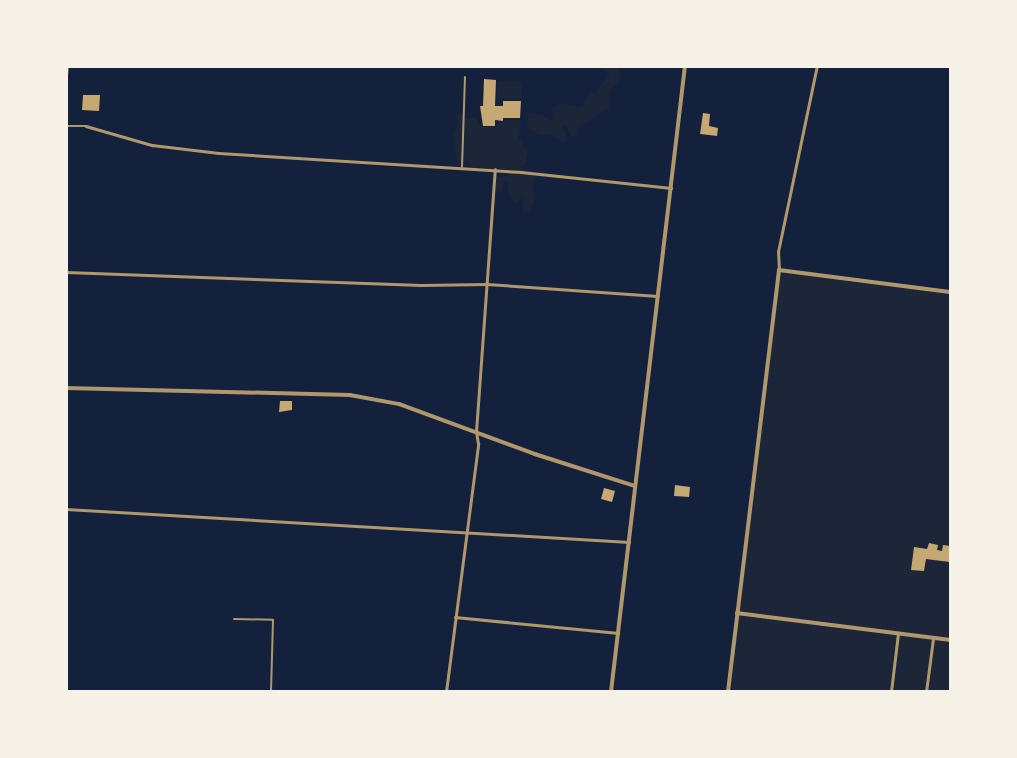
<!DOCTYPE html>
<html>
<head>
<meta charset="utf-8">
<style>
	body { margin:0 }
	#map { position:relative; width:1017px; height:758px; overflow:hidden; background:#14213d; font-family:"Libre Baskerville",serif }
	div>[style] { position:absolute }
	.green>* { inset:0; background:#1d2539 }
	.building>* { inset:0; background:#c6a872 }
	.service>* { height:2px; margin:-1px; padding:0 1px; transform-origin:1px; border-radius:1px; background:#b1986c }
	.minor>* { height:2.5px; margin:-1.25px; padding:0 1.25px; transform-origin:1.25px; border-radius:1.25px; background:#b1986c }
	.tertiary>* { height:3.5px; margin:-1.75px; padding:0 1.75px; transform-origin:1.75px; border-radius:1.75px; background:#b1986c }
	span { translate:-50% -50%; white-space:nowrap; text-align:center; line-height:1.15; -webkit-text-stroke:6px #f6f1e7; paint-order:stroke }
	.frame { position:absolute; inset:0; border:68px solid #f6f1e7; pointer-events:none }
</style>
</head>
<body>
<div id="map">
	<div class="green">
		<div style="clip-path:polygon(596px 67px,618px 67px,621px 78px,610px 91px,609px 107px,580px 127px,577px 137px,570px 136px,566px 125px,562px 126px,568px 138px,563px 143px,554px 135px,541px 135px,528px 129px,528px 113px,542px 115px,550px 121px,553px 120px,552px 108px,561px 104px,575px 105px,577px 108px,584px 105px,590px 92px,595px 93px,610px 74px)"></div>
		<div style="clip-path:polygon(498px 81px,522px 82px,522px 99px,497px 98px)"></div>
		<div style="clip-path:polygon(461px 113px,466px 119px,476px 118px,482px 127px,497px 127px,497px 123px,505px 123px,505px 120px,521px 120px,519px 139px,528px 152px,525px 164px,520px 168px,532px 171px,535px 177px,532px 188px,536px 196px,530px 211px,522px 212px,523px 196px,517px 203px,509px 197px,508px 181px,504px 182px,502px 193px,496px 191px,496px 178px,509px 175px,480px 167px,474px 170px,467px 160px,463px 162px,456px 159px,453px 132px,459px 126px,456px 116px)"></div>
		<div style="clip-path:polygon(779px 270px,950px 292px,950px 691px,728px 692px)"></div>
	</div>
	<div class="building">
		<div style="clip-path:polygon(484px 79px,496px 80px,495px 106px,503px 106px,503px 101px,521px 101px,520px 118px,503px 118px,503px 121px,495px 120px,495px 126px,483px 126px,480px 106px,483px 106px)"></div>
		<div style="clip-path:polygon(83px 95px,100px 95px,99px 111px,82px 110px)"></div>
		<div style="clip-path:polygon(703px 113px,710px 114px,709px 126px,718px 128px,717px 136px,700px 134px)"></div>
		<div style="clip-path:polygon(280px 401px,292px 401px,292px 410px,279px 412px)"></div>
		<div style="clip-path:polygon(675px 485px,690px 487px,689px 497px,674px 496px)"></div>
		<div style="clip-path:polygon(604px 488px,615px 491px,612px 502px,601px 499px)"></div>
		<div style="clip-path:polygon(929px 543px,938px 545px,937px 550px,942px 551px,943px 545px,950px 546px,950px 562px,926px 559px,924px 571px,911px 570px,914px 547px,927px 549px)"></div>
	</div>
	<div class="service">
		<div style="left:462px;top:167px;width:90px;rotate:-88.1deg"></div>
		<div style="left:234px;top:619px;width:39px;rotate:1deg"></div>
		<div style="left:273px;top:620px;width:72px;rotate:91.6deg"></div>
	</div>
	<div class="minor">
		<div style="left:66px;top:126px;width:20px"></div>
		<div style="left:86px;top:126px;width:69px;rotate:16.1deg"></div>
		<div style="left:152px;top:145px;width:67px;rotate:6.8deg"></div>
		<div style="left:219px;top:153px;width:303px;rotate:3.6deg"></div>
		<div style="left:521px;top:172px;width:151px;rotate:6.1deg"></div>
		<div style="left:779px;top:270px;width:18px;rotate:-93deg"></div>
		<div style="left:778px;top:252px;width:190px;rotate:-78.2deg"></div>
		<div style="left:66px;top:272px;width:355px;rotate:2.1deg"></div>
		<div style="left:421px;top:285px;width:66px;rotate:-0.9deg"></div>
		<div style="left:487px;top:284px;width:171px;rotate:4deg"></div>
		<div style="left:66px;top:509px;width:564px;rotate:3.35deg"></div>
		<div style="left:455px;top:617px;width:164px;rotate:5.6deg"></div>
		<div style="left:446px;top:692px;width:250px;rotate:-82.6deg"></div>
		<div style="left:478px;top:444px;width:12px;rotate:-99deg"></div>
		<div style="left:476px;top:432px;width:263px;rotate:-85.9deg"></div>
		<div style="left:891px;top:692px;width:59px;rotate:-83.2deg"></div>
		<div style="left:926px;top:692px;width:53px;rotate:-82.5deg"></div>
	</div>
	<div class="tertiary">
		<div style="left:66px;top:76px;width:10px;rotate:-84deg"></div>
		<div style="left:66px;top:388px;width:284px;rotate:1.4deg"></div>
		<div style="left:350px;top:395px;width:50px;rotate:10.4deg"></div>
		<div style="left:399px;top:404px;width:145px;rotate:20.2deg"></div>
		<div style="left:535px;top:454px;width:105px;rotate:17.7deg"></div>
		<div style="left:737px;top:613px;width:215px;rotate:7.2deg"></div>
		<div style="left:611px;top:692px;width:630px;rotate:-83.26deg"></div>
		<div style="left:728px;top:692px;width:425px;rotate:-83.1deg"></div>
		<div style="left:779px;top:270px;width:172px;rotate:7.3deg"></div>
	</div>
	<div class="frame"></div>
</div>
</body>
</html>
